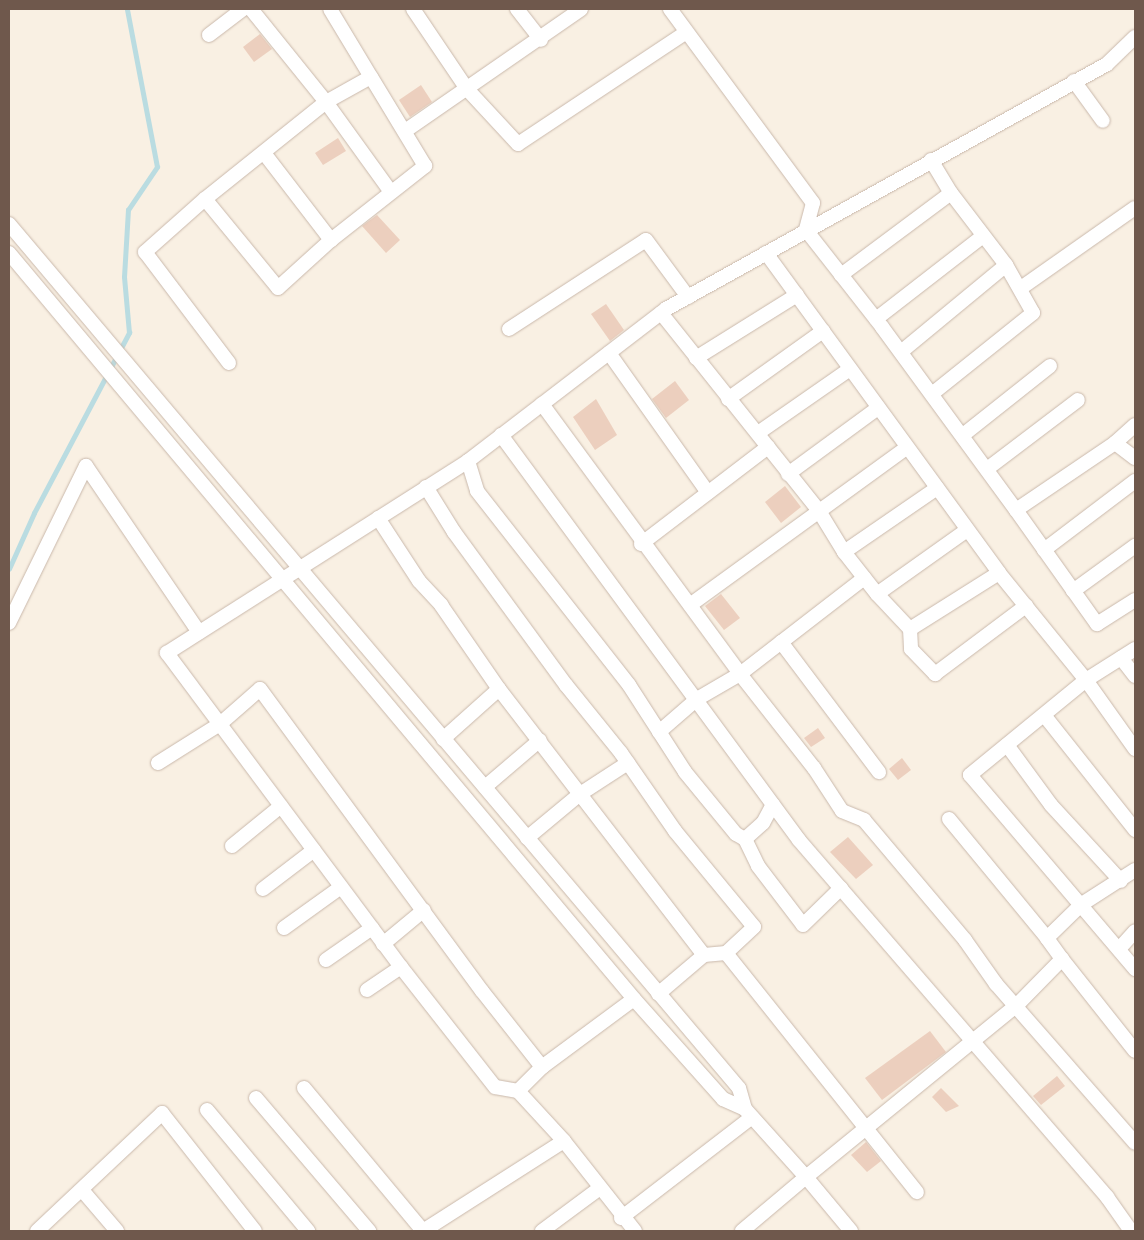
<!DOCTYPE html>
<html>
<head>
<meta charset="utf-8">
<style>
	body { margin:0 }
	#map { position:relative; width:1144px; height:1240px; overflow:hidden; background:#f9f0e3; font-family:Quicksand,sans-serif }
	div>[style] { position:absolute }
	.stream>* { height:4.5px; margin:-2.25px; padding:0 2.25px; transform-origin:2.25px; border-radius:2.25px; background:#badce1 }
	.building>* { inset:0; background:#eccfbe }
	.roads { filter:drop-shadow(0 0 1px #c9b8ab) drop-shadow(0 0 1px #c9b8ab) }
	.minor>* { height:14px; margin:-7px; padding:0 7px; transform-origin:7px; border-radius:7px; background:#fff }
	span { translate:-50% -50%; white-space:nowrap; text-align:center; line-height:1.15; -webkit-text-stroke:4.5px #fdf5e9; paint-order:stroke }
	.frame { position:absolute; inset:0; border:10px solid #6f584c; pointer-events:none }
</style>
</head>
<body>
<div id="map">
	<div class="stream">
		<div style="left:9px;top:569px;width:61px;rotate:-65.9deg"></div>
		<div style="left:34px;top:513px;width:204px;rotate:-62.2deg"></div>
		<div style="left:129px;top:333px;width:56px;rotate:-95.1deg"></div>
		<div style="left:124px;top:277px;width:67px;rotate:-86.6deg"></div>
		<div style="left:128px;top:210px;width:52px;rotate:-56deg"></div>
		<div style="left:157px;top:167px;width:161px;rotate:-100.8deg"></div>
	</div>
	<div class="building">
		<div style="clip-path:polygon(260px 34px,272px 49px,254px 62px,243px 47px)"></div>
		<div style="clip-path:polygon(421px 85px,432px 102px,410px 117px,399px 100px)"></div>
		<div style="clip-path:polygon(338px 138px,346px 151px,323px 165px,315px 153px)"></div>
		<div style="clip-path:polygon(377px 215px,400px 240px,386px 253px,362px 226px)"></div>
		<div style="clip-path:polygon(606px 304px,624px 330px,610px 341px,591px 314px)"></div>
		<div style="clip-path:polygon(675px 381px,689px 400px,666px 418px,652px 399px)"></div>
		<div style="clip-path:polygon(596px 399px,617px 435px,595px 450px,573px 417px)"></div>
		<div style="clip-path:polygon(785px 486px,801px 507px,781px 523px,765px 502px)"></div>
		<div style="clip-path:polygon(721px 594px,740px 618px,724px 630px,705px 606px)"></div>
		<div style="clip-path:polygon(818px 728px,825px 738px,811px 747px,804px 738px)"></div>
		<div style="clip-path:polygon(902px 758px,911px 770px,898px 780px,889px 769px)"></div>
		<div style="clip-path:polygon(848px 837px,873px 865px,856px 879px,830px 852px)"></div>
		<div style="clip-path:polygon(930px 1031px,946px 1052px,882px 1100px,865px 1078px)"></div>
		<div style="clip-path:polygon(1057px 1076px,1065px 1086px,1041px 1105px,1033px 1096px)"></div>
		<div style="clip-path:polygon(941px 1088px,959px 1106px,946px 1112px,932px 1097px)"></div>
		<div style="clip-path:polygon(866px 1142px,881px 1161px,867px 1172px,851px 1155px)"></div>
	</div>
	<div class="roads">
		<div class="minor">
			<div style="left:251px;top:9px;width:119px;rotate:51.1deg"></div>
			<div style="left:326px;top:102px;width:111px;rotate:54.2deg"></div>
			<div style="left:413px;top:9px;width:97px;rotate:56deg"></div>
			<div style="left:467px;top:89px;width:75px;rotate:47.2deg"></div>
			<div style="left:518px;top:144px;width:201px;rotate:-33.6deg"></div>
			<div style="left:517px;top:9px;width:39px;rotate:52deg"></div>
			<div style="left:670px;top:9px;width:241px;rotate:53.6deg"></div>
			<div style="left:813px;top:203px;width:28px;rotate:105deg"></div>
			<div style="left:806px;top:230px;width:123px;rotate:51.9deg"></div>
			<div style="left:882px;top:327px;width:227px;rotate:53.8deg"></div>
			<div style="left:1016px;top:510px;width:120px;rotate:-34.1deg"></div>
			<div style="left:209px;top:35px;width:43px;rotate:-37.4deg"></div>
			<div style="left:1074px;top:81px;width:49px;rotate:54.1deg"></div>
			<div style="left:405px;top:131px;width:214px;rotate:-34.7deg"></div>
			<div style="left:264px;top:153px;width:110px;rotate:52.4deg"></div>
			<div style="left:931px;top:160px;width:39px;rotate:59deg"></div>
			<div style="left:205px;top:199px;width:115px;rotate:50.6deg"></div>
			<div style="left:278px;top:288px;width:72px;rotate:-42.2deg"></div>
			<div style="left:331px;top:240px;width:120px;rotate:-38.2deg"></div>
			<div style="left:425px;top:166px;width:104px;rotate:-121.2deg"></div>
			<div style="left:9px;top:224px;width:1131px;rotate:49.81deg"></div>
			<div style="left:739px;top:1088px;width:22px;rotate:74deg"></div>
			<div style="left:9px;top:253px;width:973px;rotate:50.04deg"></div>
			<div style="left:634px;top:999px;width:134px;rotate:48.3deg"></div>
			<div style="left:723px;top:1099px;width:24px;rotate:24deg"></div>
			<div style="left:745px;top:1109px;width:91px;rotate:48.1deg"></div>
			<div style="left:806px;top:1177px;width:84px;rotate:139.8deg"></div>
			<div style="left:766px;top:253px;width:396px;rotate:53.9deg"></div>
			<div style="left:999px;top:573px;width:138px;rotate:50.9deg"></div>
			<div style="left:1086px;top:680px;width:58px;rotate:-32.3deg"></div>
			<div style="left:841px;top:275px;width:137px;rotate:-36.7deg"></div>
			<div style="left:951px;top:193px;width:91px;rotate:52.6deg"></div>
			<div style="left:1006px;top:265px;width:55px;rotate:60.6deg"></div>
			<div style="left:1033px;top:313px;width:129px;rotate:141.3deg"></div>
			<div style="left:1021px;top:288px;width:139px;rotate:-35.1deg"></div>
			<div style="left:661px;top:313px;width:253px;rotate:51.4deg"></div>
			<div style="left:819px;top:511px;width:48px;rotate:58.6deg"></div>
			<div style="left:844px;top:552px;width:53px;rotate:51.8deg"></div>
			<div style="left:877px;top:594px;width:48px;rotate:46.7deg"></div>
			<div style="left:910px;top:629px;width:105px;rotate:-32.2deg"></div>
			<div style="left:876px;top:319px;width:135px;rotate:-37.8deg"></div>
			<div style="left:509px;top:329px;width:163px;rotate:-33deg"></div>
			<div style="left:646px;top:240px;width:71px;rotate:53.6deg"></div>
			<div style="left:901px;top:352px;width:136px;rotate:-39.6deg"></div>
			<div style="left:609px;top:353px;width:171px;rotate:54.7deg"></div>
			<div style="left:696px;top:358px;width:119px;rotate:-32deg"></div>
			<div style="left:229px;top:363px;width:139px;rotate:-127.1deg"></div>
			<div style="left:145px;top:252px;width:80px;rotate:-41.5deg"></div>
			<div style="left:205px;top:199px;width:155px;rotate:-38.7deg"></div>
			<div style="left:326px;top:102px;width:51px;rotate:-29.1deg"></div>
			<div style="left:371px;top:77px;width:79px;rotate:-121.1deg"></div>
			<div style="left:728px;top:399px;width:117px;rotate:-35.6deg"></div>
			<div style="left:542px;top:404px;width:335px;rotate:53.7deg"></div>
			<div style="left:740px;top:674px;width:120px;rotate:51.8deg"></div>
			<div style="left:814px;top:768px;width:51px;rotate:56.9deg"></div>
			<div style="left:842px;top:811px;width:24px;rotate:22deg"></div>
			<div style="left:864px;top:820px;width:157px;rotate:49.9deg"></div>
			<div style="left:965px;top:940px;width:54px;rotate:54.8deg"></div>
			<div style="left:996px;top:984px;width:211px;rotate:48.8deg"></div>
			<div style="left:1135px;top:425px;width:27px;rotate:138deg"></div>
			<div style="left:1115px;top:443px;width:25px;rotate:37deg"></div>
			<div style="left:758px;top:433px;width:112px;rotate:-34.8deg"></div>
			<div style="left:501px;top:435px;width:503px;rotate:53.65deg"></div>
			<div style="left:799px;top:840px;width:472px;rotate:49.2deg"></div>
			<div style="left:1107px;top:1197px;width:42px;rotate:54.8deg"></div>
			<div style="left:963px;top:435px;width:111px;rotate:-38.4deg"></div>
			<div style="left:468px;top:461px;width:31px;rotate:73deg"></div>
			<div style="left:477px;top:491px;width:246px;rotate:51.9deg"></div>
			<div style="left:629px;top:685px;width:103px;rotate:57.2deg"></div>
			<div style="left:685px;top:772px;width:80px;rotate:50.6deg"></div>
			<div style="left:736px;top:834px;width:10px;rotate:29deg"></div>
			<div style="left:745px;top:839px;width:24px;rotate:-42deg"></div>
			<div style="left:763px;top:823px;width:21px;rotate:-62deg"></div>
			<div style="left:987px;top:469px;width:114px;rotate:-37.2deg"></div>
			<div style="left:788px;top:474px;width:112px;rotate:-36.3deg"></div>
			<div style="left:426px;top:487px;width:53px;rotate:58.1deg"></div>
			<div style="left:454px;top:532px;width:190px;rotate:53.8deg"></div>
			<div style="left:566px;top:685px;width:87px;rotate:51deg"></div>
			<div style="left:621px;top:753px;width:95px;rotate:55.3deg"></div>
			<div style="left:675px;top:831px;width:124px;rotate:50.5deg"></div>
			<div style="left:754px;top:927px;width:38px;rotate:137deg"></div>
			<div style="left:726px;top:953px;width:22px;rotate:175deg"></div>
			<div style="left:704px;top:955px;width:60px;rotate:139.7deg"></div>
			<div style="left:1016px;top:510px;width:140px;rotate:54.6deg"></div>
			<div style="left:1097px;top:624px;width:45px;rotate:-32.3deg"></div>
			<div style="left:378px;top:518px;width:75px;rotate:56.9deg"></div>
			<div style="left:419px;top:581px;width:33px;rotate:47deg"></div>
			<div style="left:441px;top:605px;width:102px;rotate:55.4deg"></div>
			<div style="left:499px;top:689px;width:336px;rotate:52.4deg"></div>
			<div style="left:641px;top:544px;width:160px;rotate:-37.4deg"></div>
			<div style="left:1044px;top:550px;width:114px;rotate:-37.2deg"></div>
			<div style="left:844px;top:552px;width:113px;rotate:-34.5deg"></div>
			<div style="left:1073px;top:591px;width:77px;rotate:-36deg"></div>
			<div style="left:877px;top:594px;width:110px;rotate:-35.4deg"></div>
			<div style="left:690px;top:605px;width:267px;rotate:-36deg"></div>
			<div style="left:9px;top:623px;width:175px;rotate:-63.9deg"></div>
			<div style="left:86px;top:466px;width:201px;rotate:55.8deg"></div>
			<div style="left:910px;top:629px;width:20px;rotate:87deg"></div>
			<div style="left:911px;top:649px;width:35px;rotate:46deg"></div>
			<div style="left:935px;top:674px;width:114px;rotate:-36.8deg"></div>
			<div style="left:781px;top:642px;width:163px;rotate:53deg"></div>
			<div style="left:1121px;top:658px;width:23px;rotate:52deg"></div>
			<div style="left:1044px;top:715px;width:147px;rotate:51.6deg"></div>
			<div style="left:659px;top:732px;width:50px;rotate:-41deg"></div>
			<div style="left:697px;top:699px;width:50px;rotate:-30.2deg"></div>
			<div style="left:740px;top:674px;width:157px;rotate:-37.7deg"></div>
			<div style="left:443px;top:739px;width:75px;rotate:-41.8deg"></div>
			<div style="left:1007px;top:745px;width:74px;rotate:53.7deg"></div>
			<div style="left:1051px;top:805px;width:103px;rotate:47.4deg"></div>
			<div style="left:1135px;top:749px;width:85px;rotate:-125.4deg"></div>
			<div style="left:1086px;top:680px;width:150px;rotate:140.7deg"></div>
			<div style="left:970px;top:775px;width:255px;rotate:49.6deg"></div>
			<div style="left:158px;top:763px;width:73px;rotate:-32.2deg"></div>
			<div style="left:220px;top:724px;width:53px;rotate:-41.2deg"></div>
			<div style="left:260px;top:689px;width:375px;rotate:53.7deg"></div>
			<div style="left:482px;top:991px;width:97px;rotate:51.7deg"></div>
			<div style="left:485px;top:787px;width:72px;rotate:-40.5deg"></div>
			<div style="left:949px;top:819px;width:154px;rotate:50.5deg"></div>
			<div style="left:527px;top:838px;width:69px;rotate:-39.7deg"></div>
			<div style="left:580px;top:794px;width:57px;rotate:-32.9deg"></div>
			<div style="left:745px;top:839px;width:30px;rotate:64deg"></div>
			<div style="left:758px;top:866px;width:74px;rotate:52.7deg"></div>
			<div style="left:803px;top:925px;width:53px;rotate:-44.2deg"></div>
			<div style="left:232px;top:846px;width:63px;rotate:-39.2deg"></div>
			<div style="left:263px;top:889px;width:64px;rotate:-37.4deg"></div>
			<div style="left:284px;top:928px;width:70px;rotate:-35.7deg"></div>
			<div style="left:383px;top:944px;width:53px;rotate:-39.7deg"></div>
			<div style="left:1119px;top:949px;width:24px;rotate:-48deg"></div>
			<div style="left:726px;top:953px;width:306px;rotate:51.4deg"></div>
			<div style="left:1062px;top:959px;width:117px;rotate:51.6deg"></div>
			<div style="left:326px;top:960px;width:56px;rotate:-34.8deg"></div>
			<div style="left:367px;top:990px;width:41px;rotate:-34.1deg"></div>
			<div style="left:304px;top:1088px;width:186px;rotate:50.2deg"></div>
			<div style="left:518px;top:1091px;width:34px;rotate:-45deg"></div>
			<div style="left:542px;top:1067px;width:114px;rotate:-36.5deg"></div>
			<div style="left:256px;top:1098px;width:175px;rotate:49.6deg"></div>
			<div style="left:207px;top:1110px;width:158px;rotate:50.1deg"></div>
			<div style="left:82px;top:1190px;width:54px;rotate:49.5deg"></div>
			<div style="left:621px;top:1218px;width:165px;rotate:-37.6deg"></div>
			<div style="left:37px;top:1231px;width:172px;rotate:-43.3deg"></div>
			<div style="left:162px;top:1113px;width:150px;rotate:51.8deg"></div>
			<div style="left:423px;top:1231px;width:167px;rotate:-32.6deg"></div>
			<div style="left:542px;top:1231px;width:72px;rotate:-36.6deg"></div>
			<div style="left:635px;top:1231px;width:115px;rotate:-128.3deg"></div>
			<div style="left:564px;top:1141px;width:68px;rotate:-132.6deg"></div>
			<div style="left:518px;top:1091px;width:23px;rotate:-170deg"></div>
			<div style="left:495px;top:1087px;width:152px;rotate:-128.1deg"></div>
			<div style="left:401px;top:967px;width:392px;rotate:-126.7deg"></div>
			<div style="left:167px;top:653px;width:357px;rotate:-32.5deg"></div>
			<div style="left:468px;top:461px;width:250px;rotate:-37.5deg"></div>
			<div style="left:666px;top:309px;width:504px;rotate:-29.05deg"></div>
			<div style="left:1107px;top:64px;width:39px;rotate:-44deg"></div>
			<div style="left:851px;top:1231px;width:70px;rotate:-129.8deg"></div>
			<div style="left:806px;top:1177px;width:271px;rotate:-39.2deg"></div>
			<div style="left:1016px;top:1006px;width:66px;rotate:-45.6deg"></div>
			<div style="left:1062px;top:959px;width:26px;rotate:-126deg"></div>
			<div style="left:1047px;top:938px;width:49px;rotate:-44.2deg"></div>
			<div style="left:1082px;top:904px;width:63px;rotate:-32.7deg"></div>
		</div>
	</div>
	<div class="frame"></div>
</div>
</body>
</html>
